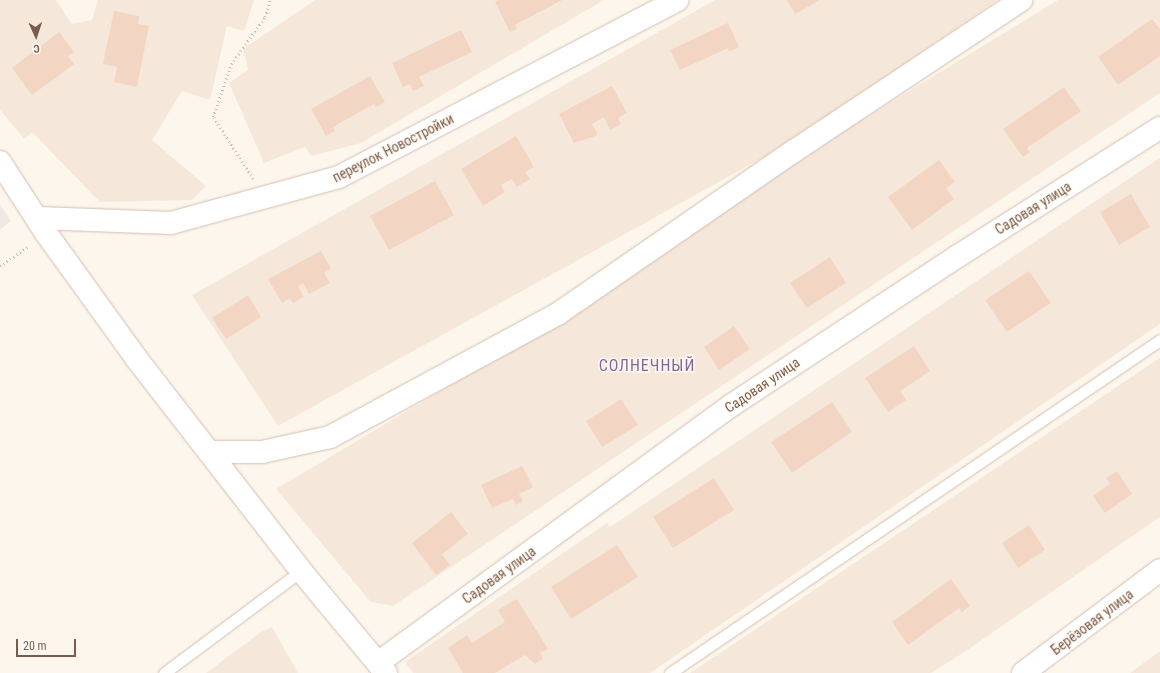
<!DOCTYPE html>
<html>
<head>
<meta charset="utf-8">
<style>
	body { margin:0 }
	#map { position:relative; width:1160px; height:673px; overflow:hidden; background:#fdf6ec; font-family:"Roboto Condensed",sans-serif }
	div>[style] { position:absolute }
	.residential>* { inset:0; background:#f5e8da }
	.industrial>* { inset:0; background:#efe9e4 }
	.building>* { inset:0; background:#f3d5c3 }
	.path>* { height:2.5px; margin-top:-1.25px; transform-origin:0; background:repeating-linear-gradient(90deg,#d9b8a5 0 1px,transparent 0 4px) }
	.roads { filter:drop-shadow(0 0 1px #d1beb0) drop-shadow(0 0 1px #d1beb0) }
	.lane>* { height:11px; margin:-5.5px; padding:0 5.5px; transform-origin:5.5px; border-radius:5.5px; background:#fff }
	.street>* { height:22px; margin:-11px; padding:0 11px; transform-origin:11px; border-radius:11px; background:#fff }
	span { translate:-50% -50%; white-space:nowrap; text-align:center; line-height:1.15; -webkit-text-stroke:3px #fffaf3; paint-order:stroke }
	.street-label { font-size:14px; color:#7a5c4d }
	.quarter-label { font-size:16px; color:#846695; letter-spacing:1px }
	.north { position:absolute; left:16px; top:16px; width:40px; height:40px; -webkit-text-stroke:3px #fffaf3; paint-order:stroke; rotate:177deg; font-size:11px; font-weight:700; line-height:16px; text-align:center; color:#7a5c4d }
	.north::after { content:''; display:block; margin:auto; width:14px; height:18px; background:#7a5c4d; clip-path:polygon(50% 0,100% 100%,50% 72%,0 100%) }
	.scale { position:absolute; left:16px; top:639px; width:60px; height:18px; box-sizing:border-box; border:2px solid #7a5c4d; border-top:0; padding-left:5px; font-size:12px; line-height:14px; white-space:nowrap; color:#7a5c4d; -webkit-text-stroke:3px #fffaf3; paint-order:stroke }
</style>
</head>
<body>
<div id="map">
	<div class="residential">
		<div style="clip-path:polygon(0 0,56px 0,72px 24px,92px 20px,98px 0,254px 0,244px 31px,227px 26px,210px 100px,182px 91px,152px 140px,206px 186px,192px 200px,100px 202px,32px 132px,24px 139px,0 110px)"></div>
		<div style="clip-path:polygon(315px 0,604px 0,361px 143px,311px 156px,305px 147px,264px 163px,229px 83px,248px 70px,243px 49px)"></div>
		<div style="clip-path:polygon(715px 0,998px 0,784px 146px,278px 426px,192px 295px)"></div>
		<div style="clip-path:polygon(1058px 0,1160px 0,1160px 93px,393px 606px,371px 602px,276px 489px,589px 303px,850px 127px)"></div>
		<div style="clip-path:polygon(1160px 158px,1160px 324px,650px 673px,413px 673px,405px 662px,607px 523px,610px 527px)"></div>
		<div style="clip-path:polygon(1160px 358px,1160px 517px,963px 653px,931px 673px,690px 673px)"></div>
		<div style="clip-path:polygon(272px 627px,298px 673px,206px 673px,261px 632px)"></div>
		<div style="clip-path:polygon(1160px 651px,1160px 673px,1130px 673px)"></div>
	</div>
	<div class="industrial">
		<div style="clip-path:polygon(0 204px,11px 221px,0 230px)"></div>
	</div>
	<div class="building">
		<div style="clip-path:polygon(499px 0,562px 0,515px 25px,517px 29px,510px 32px,495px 2px)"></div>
		<div style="clip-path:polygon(787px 0,820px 0,795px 14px)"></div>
		<div style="clip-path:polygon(114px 11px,139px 16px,138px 24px,149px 26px,137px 87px,114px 82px,117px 67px,103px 64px)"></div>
		<div style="clip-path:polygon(1152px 19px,1160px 29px,1160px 56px,1118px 85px,1098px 57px)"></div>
		<div style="clip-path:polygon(728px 23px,739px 47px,729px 52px,728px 48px,680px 70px,670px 50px)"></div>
		<div style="clip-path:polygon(461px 30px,472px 52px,419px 77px,424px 86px,413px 91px,410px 84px,403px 87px,392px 63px)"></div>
		<div style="clip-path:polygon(59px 32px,74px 52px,68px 56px,74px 64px,32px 95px,12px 68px)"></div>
		<div style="clip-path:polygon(370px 76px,385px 102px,376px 107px,374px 104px,333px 127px,335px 131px,326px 136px,311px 109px)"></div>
		<div style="clip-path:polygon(612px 86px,627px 113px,618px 118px,621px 124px,610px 130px,604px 117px,592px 124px,598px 135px,574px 143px,559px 114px)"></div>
		<div style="clip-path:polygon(1064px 87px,1081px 111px,1027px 148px,1030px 152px,1023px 157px,1003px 129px)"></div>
		<div style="clip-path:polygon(516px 136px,534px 167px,525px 172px,530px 179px,517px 187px,512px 179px,501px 185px,505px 192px,483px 206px,461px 169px)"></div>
		<div style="clip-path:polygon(939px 160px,955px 182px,946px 188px,954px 199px,912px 230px,888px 197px)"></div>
		<div style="clip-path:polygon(435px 181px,454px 215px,389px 250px,370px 216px)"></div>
		<div style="clip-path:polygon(1131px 194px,1150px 227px,1119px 245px,1100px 212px)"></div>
		<div style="clip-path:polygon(321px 251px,331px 269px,324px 273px,330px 283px,309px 294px,303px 283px,298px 286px,304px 297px,293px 303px,290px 298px,282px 303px,268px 279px)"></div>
		<div style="clip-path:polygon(830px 257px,846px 283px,807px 308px,790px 283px)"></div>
		<div style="clip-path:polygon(1029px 271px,1051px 303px,1007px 332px,985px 300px)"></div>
		<div style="clip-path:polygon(248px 295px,261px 317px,226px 339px,212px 318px)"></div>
		<div style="clip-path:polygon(734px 326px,750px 349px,719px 370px,704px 347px)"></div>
		<div style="clip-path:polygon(914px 346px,930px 371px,900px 391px,906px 400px,888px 412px,865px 378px)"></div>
		<div style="clip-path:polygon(621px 399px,638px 425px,602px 447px,586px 421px)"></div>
		<div style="clip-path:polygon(832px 402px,852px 432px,792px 473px,771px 442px)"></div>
		<div style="clip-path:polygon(522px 466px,533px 487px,519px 494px,523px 501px,516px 505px,513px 499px,492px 508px,481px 485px)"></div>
		<div style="clip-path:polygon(1117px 471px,1132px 494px,1105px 513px,1093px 496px,1110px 484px,1106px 478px)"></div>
		<div style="clip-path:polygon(714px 478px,734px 510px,673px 548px,653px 517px)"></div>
		<div style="clip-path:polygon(451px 512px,468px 534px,442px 554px,450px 565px,436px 575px,412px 543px)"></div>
		<div style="clip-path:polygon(1029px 525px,1045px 550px,1018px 568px,1002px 543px)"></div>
		<div style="clip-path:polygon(617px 545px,638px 577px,571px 619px,551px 587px)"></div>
		<div style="clip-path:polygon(951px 579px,970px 606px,962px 612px,959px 608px,908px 645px,892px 622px)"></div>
		<div style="clip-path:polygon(517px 599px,548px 649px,540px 653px,543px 659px,535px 664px,525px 655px,495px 673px,463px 673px,448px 648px,467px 635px,472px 643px,505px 622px,498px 610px)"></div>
	</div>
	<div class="path">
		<div style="left:253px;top:179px;width:74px;rotate:-122.8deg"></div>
		<div style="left:213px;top:117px;width:56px;rotate:-71.2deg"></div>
		<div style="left:231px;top:64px;width:58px;rotate:-54.1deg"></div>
		<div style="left:265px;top:17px;width:18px;rotate:-74deg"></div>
		<div style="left:0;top:266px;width:35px;rotate:-35deg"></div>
	</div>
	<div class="roads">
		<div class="lane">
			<div style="left:164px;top:673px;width:171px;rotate:-36.7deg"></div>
			<div style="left:670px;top:673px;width:592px;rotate:-34.2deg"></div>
		</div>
		<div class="street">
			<div style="left:0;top:162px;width:85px;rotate:57.1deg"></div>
			<div style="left:46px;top:233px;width:154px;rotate:54.2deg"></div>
			<div style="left:136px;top:358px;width:269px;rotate:52.2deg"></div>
			<div style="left:301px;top:571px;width:133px;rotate:50.2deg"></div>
			<div style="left:38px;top:218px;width:133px;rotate:2.2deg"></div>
			<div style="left:171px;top:223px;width:174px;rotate:-15.3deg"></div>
			<div style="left:339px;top:177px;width:382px;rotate:-27.6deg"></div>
			<div style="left:209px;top:452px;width:53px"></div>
			<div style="left:262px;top:452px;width:70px;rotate:-12.4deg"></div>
			<div style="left:330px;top:437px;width:260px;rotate:-28.4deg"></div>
			<div style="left:559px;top:313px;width:285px;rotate:-34.6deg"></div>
			<div style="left:794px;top:151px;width:273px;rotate:-33.6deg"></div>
			<div style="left:378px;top:663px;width:438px;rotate:-36.1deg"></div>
			<div style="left:732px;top:405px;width:271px;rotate:-33.4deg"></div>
			<div style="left:958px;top:256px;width:239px;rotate:-32.4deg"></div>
			<div style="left:1023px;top:673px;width:171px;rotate:-36.9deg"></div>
		</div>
	</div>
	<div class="street-label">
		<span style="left:393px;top:148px;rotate:-27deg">переулок Новостройки</span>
		<span style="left:1033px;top:208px;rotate:-32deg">Садовая улица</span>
		<span style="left:762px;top:385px;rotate:-34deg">Садовая улица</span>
		<span style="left:499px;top:575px;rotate:-36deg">Садовая улица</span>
		<span style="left:1092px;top:622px;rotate:-37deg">Берёзовая улица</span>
	</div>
	<div class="quarter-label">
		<span style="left:647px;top:366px">СОЛНЕЧНЫЙ</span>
	</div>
	<div class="north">С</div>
	<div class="scale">20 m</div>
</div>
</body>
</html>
